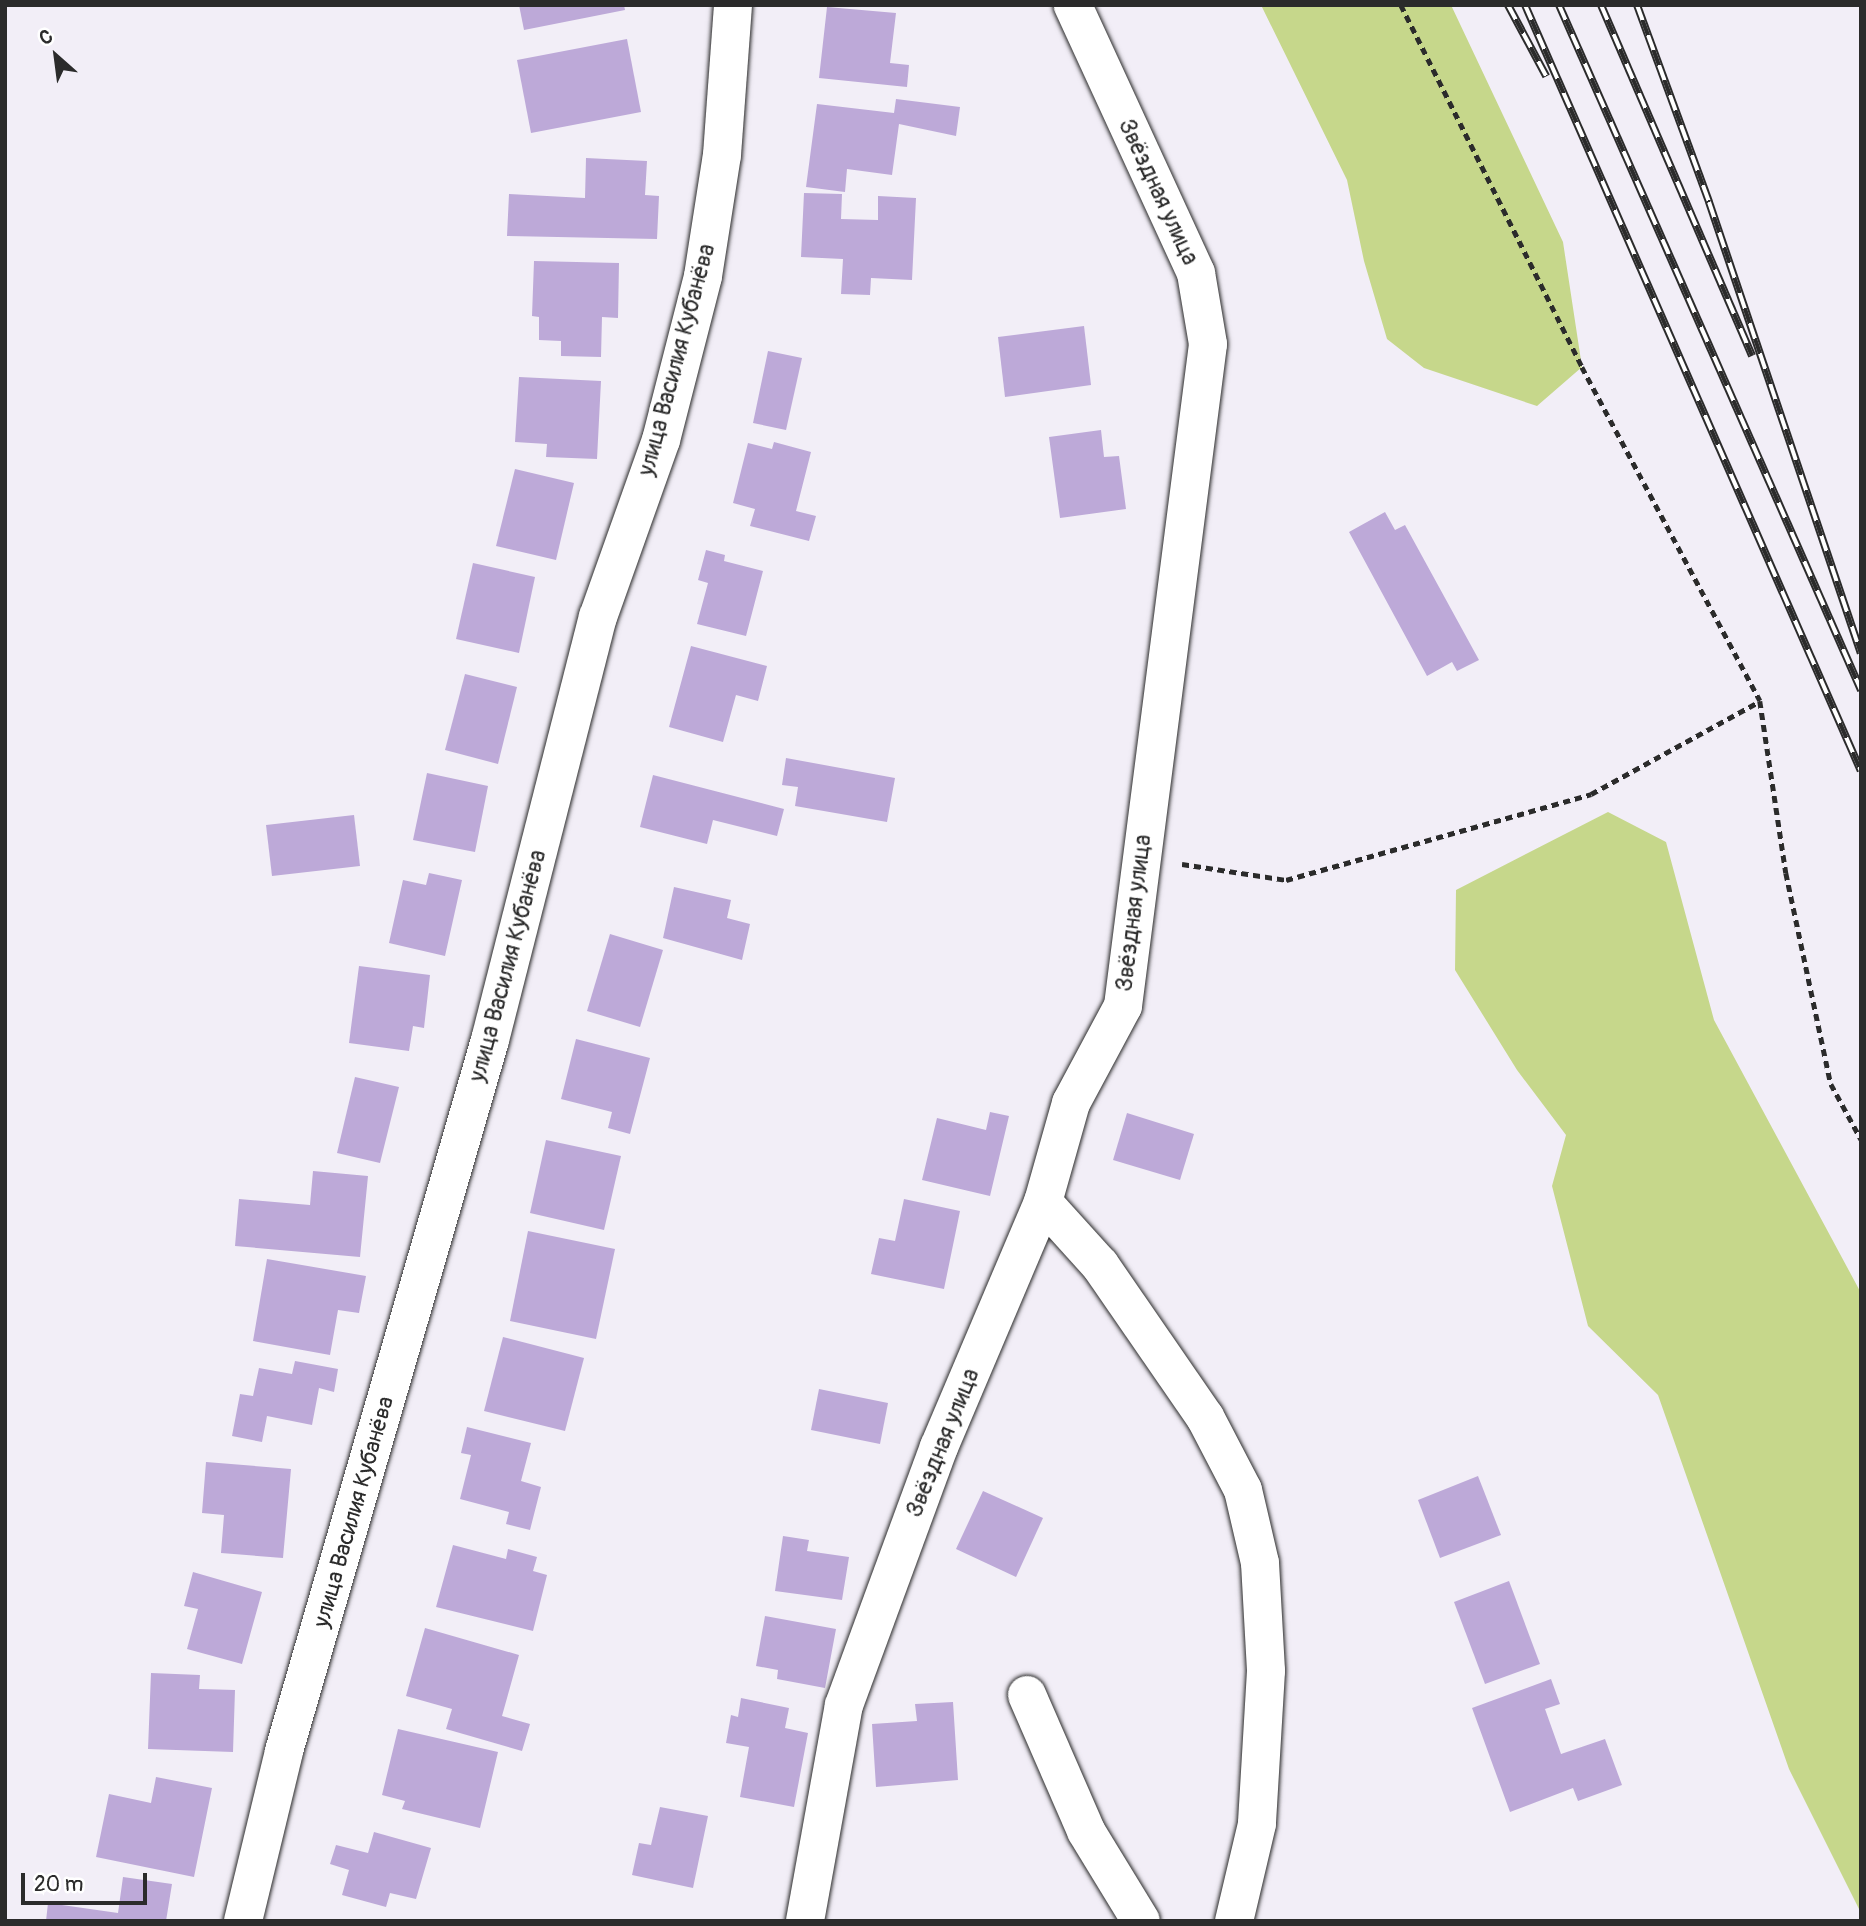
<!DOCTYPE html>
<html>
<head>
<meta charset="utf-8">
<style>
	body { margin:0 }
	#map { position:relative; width:1866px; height:1926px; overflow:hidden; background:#f2eef7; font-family:Pangolin,sans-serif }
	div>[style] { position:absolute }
	.green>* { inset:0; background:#c6d78b }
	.building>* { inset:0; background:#bda9d8 }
	.path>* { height:4.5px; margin-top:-2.25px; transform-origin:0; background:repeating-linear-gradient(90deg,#2b2b2b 0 7px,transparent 0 12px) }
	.roads { filter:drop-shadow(0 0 2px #2b2b2b) drop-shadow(0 0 2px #2b2b2b) }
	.minor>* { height:38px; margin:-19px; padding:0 19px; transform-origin:19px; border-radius:19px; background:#fff }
	.rail>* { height:8px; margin-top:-4px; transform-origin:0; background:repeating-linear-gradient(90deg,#fff 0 16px,#2b2b2b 0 32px); box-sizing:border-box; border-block:2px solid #2b2b2b }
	span { translate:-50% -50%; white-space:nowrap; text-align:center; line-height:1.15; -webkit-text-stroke:7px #fff; paint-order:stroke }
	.street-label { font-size:23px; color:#2b2b2b }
	.frame { position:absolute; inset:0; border:7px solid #2b2b2b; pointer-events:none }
	.north { position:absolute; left:21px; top:21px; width:70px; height:70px; -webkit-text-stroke:5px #fff; paint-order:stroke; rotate:332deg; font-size:19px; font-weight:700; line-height:28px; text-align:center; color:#2b2b2b }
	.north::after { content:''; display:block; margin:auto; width:24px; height:32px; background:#2b2b2b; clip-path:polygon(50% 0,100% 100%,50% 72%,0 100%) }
	.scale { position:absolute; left:21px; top:1873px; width:126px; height:32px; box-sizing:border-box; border:4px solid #2b2b2b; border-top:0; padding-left:9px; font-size:21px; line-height:24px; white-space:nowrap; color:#2b2b2b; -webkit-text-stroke:5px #fff; paint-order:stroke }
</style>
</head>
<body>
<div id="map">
	<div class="green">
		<div style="clip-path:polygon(1261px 5px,1451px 5px,1563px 242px,1582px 367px,1537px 406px,1424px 368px,1387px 339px,1364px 261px,1347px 180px)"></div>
		<div style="clip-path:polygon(1608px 812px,1666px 842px,1714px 1020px,1861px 1293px,1861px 1913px,1789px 1769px,1658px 1395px,1588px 1326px,1552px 1186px,1566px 1135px,1517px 1070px,1455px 970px,1456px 890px)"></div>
	</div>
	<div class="building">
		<div style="clip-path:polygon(519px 5px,624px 5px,625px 10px,524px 30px)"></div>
		<div style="clip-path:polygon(827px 7px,896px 13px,890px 63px,909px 65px,907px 87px,819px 78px)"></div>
		<div style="clip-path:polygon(627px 39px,641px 112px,531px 133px,517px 60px)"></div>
		<div style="clip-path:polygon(896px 99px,960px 107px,956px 136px,899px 124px,892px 175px,847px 169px,845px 192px,806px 187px,817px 104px,894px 113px)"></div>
		<div style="clip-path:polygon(586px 158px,647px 161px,645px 195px,659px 196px,657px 239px,507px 236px,509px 194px,585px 198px)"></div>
		<div style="clip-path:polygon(804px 193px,842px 194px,841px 219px,878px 220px,878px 196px,916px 198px,912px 280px,871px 278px,870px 295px,841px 294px,843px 259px,801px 257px)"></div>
		<div style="clip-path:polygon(534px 261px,619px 263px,618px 318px,602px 317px,601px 357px,561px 356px,561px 341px,539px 340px,539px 317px,532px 316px)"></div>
		<div style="clip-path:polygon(1084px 326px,1091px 385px,1005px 397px,998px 337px)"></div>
		<div style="clip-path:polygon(768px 351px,802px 358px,786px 430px,753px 423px)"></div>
		<div style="clip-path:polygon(519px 377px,601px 381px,597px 459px,546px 457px,547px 444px,515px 442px)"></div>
		<div style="clip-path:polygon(1101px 430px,1104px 457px,1119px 456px,1126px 509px,1060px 518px,1049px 437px)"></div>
		<div style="clip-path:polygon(774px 442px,811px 452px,796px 511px,816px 516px,809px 541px,750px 526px,755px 509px,733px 503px,748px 443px,772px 449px)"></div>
		<div style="clip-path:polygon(515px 469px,574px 483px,556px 560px,496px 546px)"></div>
		<div style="clip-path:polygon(1385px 512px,1395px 530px,1405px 525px,1479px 660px,1457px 671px,1452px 662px,1427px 676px,1349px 532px)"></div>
		<div style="clip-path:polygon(706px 550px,725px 555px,724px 561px,763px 571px,746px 636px,697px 624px,708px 583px,698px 580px)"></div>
		<div style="clip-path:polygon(473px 563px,535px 577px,519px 653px,456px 639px)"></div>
		<div style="clip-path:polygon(691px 646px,767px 666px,758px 701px,736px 695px,723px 742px,669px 727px)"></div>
		<div style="clip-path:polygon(465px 674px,517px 687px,498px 764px,445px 750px)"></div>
		<div style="clip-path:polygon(786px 758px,895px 778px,887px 822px,795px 806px,798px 787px,782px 785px)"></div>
		<div style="clip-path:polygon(427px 773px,488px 786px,475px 852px,413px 840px)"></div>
		<div style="clip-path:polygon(653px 775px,784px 809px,777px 836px,713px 820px,707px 844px,640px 827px)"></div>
		<div style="clip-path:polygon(354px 815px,360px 866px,272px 876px,266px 825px)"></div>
		<div style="clip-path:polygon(429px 873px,462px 880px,445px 956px,389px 943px,403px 880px,426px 885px)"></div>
		<div style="clip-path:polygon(674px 887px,731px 900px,727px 918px,750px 924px,742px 960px,663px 938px)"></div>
		<div style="clip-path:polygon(610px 934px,663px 950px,640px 1027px,587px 1011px)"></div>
		<div style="clip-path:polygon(359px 966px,430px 975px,424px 1028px,413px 1026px,409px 1051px,349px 1043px)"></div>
		<div style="clip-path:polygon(576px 1039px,650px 1058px,630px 1134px,608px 1128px,612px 1112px,561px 1099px)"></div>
		<div style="clip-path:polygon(355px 1077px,399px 1087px,380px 1163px,337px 1153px)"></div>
		<div style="clip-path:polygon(990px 1112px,1009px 1116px,990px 1196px,922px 1180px,937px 1118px,986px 1130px)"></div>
		<div style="clip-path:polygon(1127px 1113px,1194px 1134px,1180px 1180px,1113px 1160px)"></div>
		<div style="clip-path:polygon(546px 1140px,621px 1156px,604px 1230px,530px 1213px)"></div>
		<div style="clip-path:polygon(313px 1171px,368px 1176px,360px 1257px,235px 1246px,239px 1199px,310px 1205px)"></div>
		<div style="clip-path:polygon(904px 1199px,960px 1211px,944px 1289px,871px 1274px,879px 1238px,895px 1241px)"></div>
		<div style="clip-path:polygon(528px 1231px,615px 1249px,596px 1339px,510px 1321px)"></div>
		<div style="clip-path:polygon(267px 1259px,366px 1276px,359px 1313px,338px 1310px,330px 1355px,253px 1341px)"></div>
		<div style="clip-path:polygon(503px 1337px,584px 1358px,565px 1431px,484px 1411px)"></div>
		<div style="clip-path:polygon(295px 1361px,338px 1369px,334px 1392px,319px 1388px,312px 1425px,267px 1416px,262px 1442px,232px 1436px,240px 1394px,253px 1396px,259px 1368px,292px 1374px)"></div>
		<div style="clip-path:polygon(819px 1389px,888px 1403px,880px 1444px,811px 1430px)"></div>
		<div style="clip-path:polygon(467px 1427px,531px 1443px,521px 1481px,541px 1487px,530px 1530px,506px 1524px,509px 1512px,460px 1499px,471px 1455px,461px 1453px)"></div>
		<div style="clip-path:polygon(206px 1462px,291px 1469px,283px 1558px,221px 1553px,224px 1515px,202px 1513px)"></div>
		<div style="clip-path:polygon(1478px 1476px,1501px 1535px,1440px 1558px,1418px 1500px)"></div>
		<div style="clip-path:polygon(983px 1491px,1043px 1518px,1016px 1577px,956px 1549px)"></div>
		<div style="clip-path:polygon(783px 1536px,809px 1540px,807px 1551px,849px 1557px,842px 1600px,775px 1591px)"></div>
		<div style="clip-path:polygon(453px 1545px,506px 1559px,508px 1549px,537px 1557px,533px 1571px,547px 1575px,533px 1631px,436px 1607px)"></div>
		<div style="clip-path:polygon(193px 1572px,262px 1592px,242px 1664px,187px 1649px,198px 1609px,184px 1606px)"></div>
		<div style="clip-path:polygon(1509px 1581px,1540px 1664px,1485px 1684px,1454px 1602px)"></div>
		<div style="clip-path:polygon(765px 1616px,836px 1629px,825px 1688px,777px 1679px,778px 1670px,756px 1666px)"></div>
		<div style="clip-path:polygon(425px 1628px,519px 1655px,502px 1716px,530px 1724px,522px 1751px,446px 1729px,452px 1709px,406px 1696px)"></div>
		<div style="clip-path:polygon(151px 1673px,200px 1675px,199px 1689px,235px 1690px,233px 1752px,148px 1749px)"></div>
		<div style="clip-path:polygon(1551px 1679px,1560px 1704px,1545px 1709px,1561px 1754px,1605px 1739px,1622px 1785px,1578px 1801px,1573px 1788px,1510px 1812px,1472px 1708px)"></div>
		<div style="clip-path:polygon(741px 1698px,789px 1708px,785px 1728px,808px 1733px,794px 1807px,740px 1797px,749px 1747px,726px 1743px,731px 1715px,738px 1717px)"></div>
		<div style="clip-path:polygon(953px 1702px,958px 1780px,876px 1787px,872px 1724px,917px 1721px,915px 1704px)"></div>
		<div style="clip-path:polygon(398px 1729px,498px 1752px,480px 1828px,402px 1809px,405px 1801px,382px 1795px)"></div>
		<div style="clip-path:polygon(156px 1777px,212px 1788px,194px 1877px,96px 1857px,109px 1794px,151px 1803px)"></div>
		<div style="clip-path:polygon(660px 1807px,708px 1816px,693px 1888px,632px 1875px,639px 1843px,651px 1845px)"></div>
		<div style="clip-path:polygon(374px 1832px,431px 1848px,416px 1899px,390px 1893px,386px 1907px,342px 1895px,349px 1870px,330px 1864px,336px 1845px,368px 1853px)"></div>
		<div style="clip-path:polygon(123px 1877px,172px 1884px,166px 1921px,46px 1921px,48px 1903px,118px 1913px)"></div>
	</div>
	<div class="path">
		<div style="left:1401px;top:5px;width:405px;rotate:63.4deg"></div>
		<div style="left:1582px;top:367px;width:378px;rotate:61.9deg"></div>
		<div style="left:1760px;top:701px;width:174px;rotate:81.4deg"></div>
		<div style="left:1786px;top:873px;width:216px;rotate:78deg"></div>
		<div style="left:1831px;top:1084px;width:63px;rotate:61.4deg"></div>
		<div style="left:1182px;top:864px;width:105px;rotate:8.7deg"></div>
		<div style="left:1286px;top:880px;width:317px;rotate:-15.7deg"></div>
		<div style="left:1591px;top:794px;width:193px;rotate:-28.8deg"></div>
	</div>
	<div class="roads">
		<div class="minor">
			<div style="left:1043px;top:1202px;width:85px;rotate:47.9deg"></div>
			<div style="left:1100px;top:1265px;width:185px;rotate:55.4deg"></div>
			<div style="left:1205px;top:1417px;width:82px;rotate:62.5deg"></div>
			<div style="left:1243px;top:1490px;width:75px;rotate:76.9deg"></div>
			<div style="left:1260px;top:1563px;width:108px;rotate:86.8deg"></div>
			<div style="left:1266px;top:1671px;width:153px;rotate:93.4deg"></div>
			<div style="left:1257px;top:1824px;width:100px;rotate:103.3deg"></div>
			<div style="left:1027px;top:1695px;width:148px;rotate:66.5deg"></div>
			<div style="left:1086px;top:1831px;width:105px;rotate:58.6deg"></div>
			<div style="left:243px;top:1921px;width:175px;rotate:-76.4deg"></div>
			<div style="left:284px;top:1751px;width:740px;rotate:-73.84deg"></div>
			<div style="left:490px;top:1040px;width:437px;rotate:-75.7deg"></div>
			<div style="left:598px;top:617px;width:188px;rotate:-70.4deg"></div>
			<div style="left:661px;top:440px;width:169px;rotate:-75.6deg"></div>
			<div style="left:703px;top:276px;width:122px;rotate:-81.1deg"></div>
			<div style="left:722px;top:155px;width:150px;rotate:-85.8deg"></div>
			<div style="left:805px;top:1921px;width:219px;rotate:-79.8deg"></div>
			<div style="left:844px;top:1705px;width:275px;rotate:-69.8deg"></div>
			<div style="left:939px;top:1447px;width:266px;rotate:-67deg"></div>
			<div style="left:1043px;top:1202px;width:103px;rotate:-74.2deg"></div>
			<div style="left:1071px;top:1103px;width:110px;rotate:-61.8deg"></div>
			<div style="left:1123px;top:1006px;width:667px;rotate:-82.68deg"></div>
			<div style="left:1208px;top:344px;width:72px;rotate:-99.6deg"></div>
			<div style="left:1196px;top:273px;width:295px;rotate:-114.7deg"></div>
		</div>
	</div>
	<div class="rail">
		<div style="left:1508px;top:5px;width:81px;rotate:61.8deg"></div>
		<div style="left:1525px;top:5px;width:836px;rotate:66.32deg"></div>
		<div style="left:1559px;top:5px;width:749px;rotate:66.21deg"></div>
		<div style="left:1601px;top:5px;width:382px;rotate:66.7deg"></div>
		<div style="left:1637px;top:5px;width:210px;rotate:69.9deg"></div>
		<div style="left:1709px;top:202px;width:476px;rotate:71.4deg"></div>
	</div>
	<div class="street-label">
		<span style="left:1158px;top:192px;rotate:65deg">Звёздная улица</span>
		<span style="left:677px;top:360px;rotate:-75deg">улица Василия Кубанёва</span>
		<span style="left:1134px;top:913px;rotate:-83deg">Звёздная улица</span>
		<span style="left:508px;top:966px;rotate:-75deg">улица Василия Кубанёва</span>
		<span style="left:943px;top:1443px;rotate:-68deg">Звёздная улица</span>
		<span style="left:354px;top:1512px;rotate:-74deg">улица Василия Кубанёва</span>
	</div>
	<div class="frame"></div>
	<div class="north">С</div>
	<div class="scale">20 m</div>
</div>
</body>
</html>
